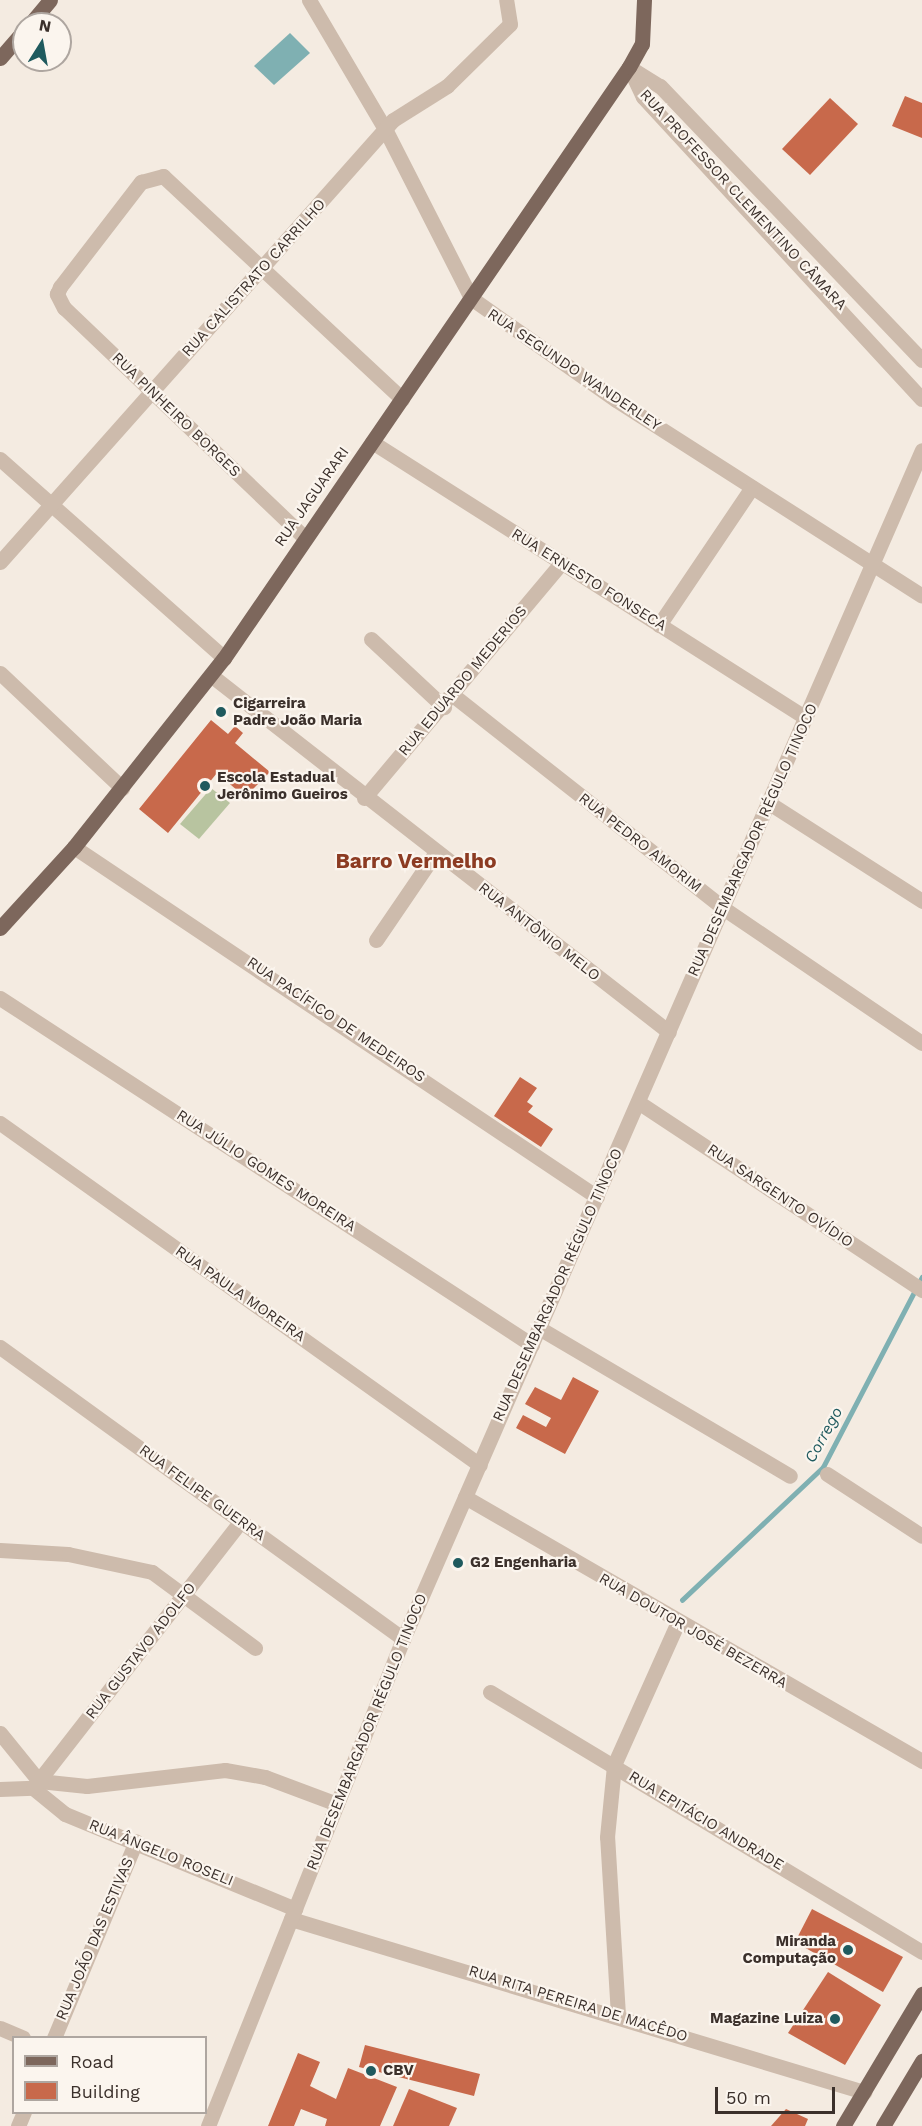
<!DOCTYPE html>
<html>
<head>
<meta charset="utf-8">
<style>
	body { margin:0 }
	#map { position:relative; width:922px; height:2126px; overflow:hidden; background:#f4ebe1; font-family:"Work Sans",sans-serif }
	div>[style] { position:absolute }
	.green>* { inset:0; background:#b8c4a0 }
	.water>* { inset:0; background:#7fb0b2 }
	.stream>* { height:4.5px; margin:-2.25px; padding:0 2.25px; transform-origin:2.25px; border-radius:2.25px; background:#7fb0b2 }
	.building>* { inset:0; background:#c8694b }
	.minor>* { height:15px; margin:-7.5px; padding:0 7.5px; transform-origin:7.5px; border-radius:7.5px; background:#cdbbac }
	.major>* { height:15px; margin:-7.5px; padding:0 7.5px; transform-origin:7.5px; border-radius:7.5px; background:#7d675c }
	.dots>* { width:16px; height:16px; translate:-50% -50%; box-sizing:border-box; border:3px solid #fbf5ee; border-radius:50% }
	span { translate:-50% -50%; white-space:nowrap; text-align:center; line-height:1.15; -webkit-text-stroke:4.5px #fbf5ee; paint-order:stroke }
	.street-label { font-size:15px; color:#3b302b }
	.poi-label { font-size:15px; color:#3b302b; font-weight:700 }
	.left { translate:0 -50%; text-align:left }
	.right { translate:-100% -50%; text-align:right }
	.water-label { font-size:16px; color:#1f5a5e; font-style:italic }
	.district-label { font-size:21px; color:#8c3b22; font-weight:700 }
	.legend { position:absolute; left:12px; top:2036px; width:195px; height:78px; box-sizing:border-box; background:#fbf5ee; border:2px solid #aea6a0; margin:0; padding:8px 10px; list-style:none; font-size:18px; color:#3b302b }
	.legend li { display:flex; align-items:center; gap:12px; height:30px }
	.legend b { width:30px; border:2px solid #aea6a0 }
	.north { position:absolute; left:12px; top:12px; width:60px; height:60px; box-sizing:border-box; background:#fbf5ee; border:2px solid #aea6a0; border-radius:50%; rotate:11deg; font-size:16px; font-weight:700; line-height:24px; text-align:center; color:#3b302b }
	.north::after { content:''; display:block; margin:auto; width:21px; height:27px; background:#1f5a5e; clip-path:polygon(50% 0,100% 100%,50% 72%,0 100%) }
	.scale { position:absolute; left:715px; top:2087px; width:120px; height:27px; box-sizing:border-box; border:3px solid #3b302b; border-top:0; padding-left:8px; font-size:18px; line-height:21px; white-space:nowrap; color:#3b302b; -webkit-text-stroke:4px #fbf5ee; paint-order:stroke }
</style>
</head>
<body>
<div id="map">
	<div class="green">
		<div style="clip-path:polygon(211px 788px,230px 803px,199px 839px,180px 824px)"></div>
	</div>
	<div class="water">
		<div style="clip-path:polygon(290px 33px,310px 53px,274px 85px,254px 66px)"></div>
	</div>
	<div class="stream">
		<div style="left:682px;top:1600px;width:194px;rotate:-43.3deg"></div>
		<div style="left:823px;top:1467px;width:214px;rotate:-62.5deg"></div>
	</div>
	<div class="building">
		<div style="clip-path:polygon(905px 96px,922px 103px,922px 138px,892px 126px)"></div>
		<div style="clip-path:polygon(830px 98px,858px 124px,810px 175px,782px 149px)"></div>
		<div style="clip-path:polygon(211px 720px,228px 734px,235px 726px,243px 733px,235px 743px,270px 772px,245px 797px,217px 773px,168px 833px,139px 809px)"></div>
		<div style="clip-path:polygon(520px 1077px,537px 1088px,527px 1102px,533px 1106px,528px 1112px,553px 1129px,541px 1147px,494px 1116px)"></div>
		<div style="clip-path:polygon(573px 1377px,599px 1391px,565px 1454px,516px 1428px,523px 1415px,546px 1427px,551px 1418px,525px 1404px,535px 1387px,561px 1400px)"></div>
		<div style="clip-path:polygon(812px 1909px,903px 1957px,883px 1992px,795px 1942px)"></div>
		<div style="clip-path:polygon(828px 1972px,881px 2005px,845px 2065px,788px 2033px)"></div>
		<div style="clip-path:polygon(365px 2045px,480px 2074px,474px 2096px,359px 2067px)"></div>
		<div style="clip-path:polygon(298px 2053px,320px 2062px,310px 2086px,336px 2099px,348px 2068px,397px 2087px,380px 2126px,325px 2126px,327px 2119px,301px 2109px,294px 2126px,268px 2126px)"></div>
		<div style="clip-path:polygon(409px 2089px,457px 2108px,449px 2126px,393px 2126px)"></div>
		<div style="clip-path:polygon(786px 2109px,808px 2119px,805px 2126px,771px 2126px)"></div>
	</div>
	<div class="minor">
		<div style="left:309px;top:0;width:150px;rotate:59.5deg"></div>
		<div style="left:385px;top:129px;width:190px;rotate:63deg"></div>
		<div style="left:471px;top:298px;width:177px;rotate:35.1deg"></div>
		<div style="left:616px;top:400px;width:363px;rotate:32.6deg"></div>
		<div style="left:629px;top:67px;width:33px;rotate:65deg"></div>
		<div style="left:643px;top:97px;width:411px;rotate:47.3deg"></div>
		<div style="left:629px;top:67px;width:36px;rotate:32deg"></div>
		<div style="left:660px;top:86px;width:379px;rotate:46.3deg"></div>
		<div style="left:372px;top:442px;width:514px;rotate:32.45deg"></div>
		<div style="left:0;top:459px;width:300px;rotate:41.6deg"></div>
		<div style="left:305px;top:538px;width:333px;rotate:-136.3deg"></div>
		<div style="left:64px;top:308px;width:16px;rotate:-117deg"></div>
		<div style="left:57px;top:294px;width:8px;rotate:-67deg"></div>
		<div style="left:60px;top:287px;width:133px;rotate:-52.4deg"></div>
		<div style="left:141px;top:182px;width:23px;rotate:-15deg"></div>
		<div style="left:163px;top:176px;width:327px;rotate:43deg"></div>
		<div style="left:0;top:562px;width:591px;rotate:-48.36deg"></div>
		<div style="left:393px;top:120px;width:64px;rotate:-32.2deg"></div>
		<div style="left:447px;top:86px;width:88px;rotate:-44.5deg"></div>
		<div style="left:510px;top:24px;width:24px;rotate:-99deg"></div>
		<div style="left:659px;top:625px;width:166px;rotate:-56deg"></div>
		<div style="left:371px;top:639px;width:100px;rotate:43deg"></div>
		<div style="left:0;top:673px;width:168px;rotate:43.3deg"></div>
		<div style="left:212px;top:676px;width:579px;rotate:37.92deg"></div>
		<div style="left:454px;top:696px;width:342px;rotate:38.2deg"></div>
		<div style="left:723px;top:908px;width:240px;rotate:34.2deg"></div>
		<div style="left:364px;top:798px;width:307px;rotate:-50deg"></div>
		<div style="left:769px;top:803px;width:182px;rotate:32.6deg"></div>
		<div style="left:74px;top:847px;width:629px;rotate:33.79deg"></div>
		<div style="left:376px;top:940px;width:107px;rotate:-55.7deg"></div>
		<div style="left:0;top:998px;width:635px;rotate:33.11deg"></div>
		<div style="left:638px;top:1102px;width:341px;rotate:33.5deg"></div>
		<div style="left:0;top:1123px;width:589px;rotate:35.47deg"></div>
		<div style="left:539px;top:1328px;width:291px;rotate:30.5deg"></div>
		<div style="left:0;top:1347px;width:498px;rotate:35.9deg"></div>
		<div style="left:827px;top:1474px;width:113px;rotate:33.1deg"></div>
		<div style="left:465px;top:1497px;width:528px;rotate:30.01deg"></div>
		<div style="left:0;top:1550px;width:68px;rotate:3.4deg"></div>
		<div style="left:68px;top:1554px;width:86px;rotate:12.1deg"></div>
		<div style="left:152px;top:1572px;width:128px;rotate:36.4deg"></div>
		<div style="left:490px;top:1692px;width:504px;rotate:31.04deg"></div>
		<div style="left:0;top:1733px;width:62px;rotate:50.9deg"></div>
		<div style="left:39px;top:1781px;width:48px;rotate:5.9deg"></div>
		<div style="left:87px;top:1786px;width:139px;rotate:-6.6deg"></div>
		<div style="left:225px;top:1770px;width:41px;rotate:9.9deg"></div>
		<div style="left:265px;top:1777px;width:77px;rotate:20.6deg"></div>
		<div style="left:33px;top:1788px;width:41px;rotate:39.1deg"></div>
		<div style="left:65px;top:1814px;width:249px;rotate:22.4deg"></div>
		<div style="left:0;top:1789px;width:33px;rotate:-2deg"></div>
		<div style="left:33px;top:1788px;width:338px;rotate:-52.1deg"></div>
		<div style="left:291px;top:1919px;width:599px;rotate:16.8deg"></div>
		<div style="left:618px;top:2015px;width:178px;rotate:-93.5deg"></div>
		<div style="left:607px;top:1837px;width:72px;rotate:-84.4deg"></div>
		<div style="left:614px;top:1765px;width:154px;rotate:-65.9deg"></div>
		<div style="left:0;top:2028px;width:25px;rotate:23deg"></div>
		<div style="left:54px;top:2038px;width:213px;rotate:-67.4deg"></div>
		<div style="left:18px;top:2126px;width:15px;rotate:-67deg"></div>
		<div style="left:208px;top:2126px;width:525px;rotate:-68.18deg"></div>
		<div style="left:403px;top:1639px;width:1297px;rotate:-66.42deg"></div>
	</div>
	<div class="major">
		<div style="left:30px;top:24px;width:31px;rotate:-50deg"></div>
		<div style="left:0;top:58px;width:37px;rotate:-49deg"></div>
		<div style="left:0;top:928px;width:110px;rotate:-47.6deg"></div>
		<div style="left:74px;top:847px;width:241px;rotate:-51.6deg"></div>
		<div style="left:224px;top:658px;width:716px;rotate:-55.58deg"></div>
		<div style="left:629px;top:67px;width:26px;rotate:-61deg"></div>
		<div style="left:642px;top:44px;width:44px;rotate:-87.4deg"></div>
		<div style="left:843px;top:2126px;width:154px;rotate:-59.1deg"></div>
		<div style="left:883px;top:2126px;width:76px;rotate:-59deg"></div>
	</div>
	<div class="dots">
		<div style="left:221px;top:712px;background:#1f5a5e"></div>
		<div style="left:205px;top:786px;background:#1f5a5e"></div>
		<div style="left:458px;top:1563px;background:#1f5a5e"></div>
		<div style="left:848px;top:1950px;background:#1f5a5e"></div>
		<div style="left:835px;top:2019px;background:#1f5a5e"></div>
		<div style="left:371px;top:2071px;background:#1f5a5e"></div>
	</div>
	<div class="street-label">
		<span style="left:743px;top:200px;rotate:47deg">RUA PROFESSOR CLEMENTINO CÂMARA</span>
		<span style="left:254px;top:278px;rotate:-48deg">RUA CALISTRATO CARRILHO</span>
		<span style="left:574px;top:370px;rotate:34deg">RUA SEGUNDO WANDERLEY</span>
		<span style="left:176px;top:415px;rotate:44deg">RUA PINHEIRO BORGES</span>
		<span style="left:312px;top:497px;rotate:-55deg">RUA JAGUARARI</span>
		<span style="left:589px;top:580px;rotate:32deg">RUA ERNESTO FONSECA</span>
		<span style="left:463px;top:681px;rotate:-50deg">RUA EDUARDO MEDERIOS</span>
		<span style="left:753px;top:840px;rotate:-66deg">RUA DESEMBARGADOR RÉGULO TINOCO</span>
		<span style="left:640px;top:843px;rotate:38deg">RUA PEDRO AMORIM</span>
		<span style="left:539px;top:932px;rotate:38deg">RUA ANTÔNIO MELO</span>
		<span style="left:336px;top:1020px;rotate:34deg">RUA PACÍFICO DE MEDEIROS</span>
		<span style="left:266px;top:1171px;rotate:33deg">RUA JÚLIO GOMES MOREIRA</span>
		<span style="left:780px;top:1196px;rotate:34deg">RUA SARGENTO OVÍDIO</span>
		<span style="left:558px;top:1285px;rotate:-66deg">RUA DESEMBARGADOR RÉGULO TINOCO</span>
		<span style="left:240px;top:1294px;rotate:35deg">RUA PAULA MOREIRA</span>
		<span style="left:202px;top:1493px;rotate:36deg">RUA FELIPE GUERRA</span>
		<span style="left:693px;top:1631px;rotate:30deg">RUA DOUTOR JOSÉ BEZERRA</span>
		<span style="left:141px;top:1651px;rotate:-52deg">RUA GUSTAVO ADOLFO</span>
		<span style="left:367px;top:1732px;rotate:-68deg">RUA DESEMBARGADOR RÉGULO TINOCO</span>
		<span style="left:706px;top:1821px;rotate:31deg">RUA EPITÁCIO ANDRADE</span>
		<span style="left:161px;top:1853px;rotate:22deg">RUA ÂNGELO ROSELI</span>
		<span style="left:95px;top:1939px;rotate:-67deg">RUA JOÃO DAS ESTIVAS</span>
		<span style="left:578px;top:2004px;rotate:17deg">RUA RITA PEREIRA DE MACÊDO</span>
	</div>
	<div class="poi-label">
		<span class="left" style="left:233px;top:712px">Cigarreira<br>Padre João Maria</span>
		<span class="left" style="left:217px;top:786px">Escola Estadual<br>Jerônimo Gueiros</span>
		<span class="left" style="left:470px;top:1563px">G2 Engenharia</span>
		<span class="right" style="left:836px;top:1950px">Miranda<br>Computação</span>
		<span class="right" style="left:823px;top:2019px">Magazine Luiza</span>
		<span class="left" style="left:383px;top:2071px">CBV</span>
	</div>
	<div class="water-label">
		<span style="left:824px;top:1435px;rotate:-61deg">Corrego</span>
	</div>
	<div class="district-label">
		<span style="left:416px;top:861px">Barro Vermelho</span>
	</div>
	<ul class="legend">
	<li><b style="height:8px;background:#7d675c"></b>Road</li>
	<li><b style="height:16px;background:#c8694b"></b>Building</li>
	</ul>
	<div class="north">N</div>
	<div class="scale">50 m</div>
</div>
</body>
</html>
